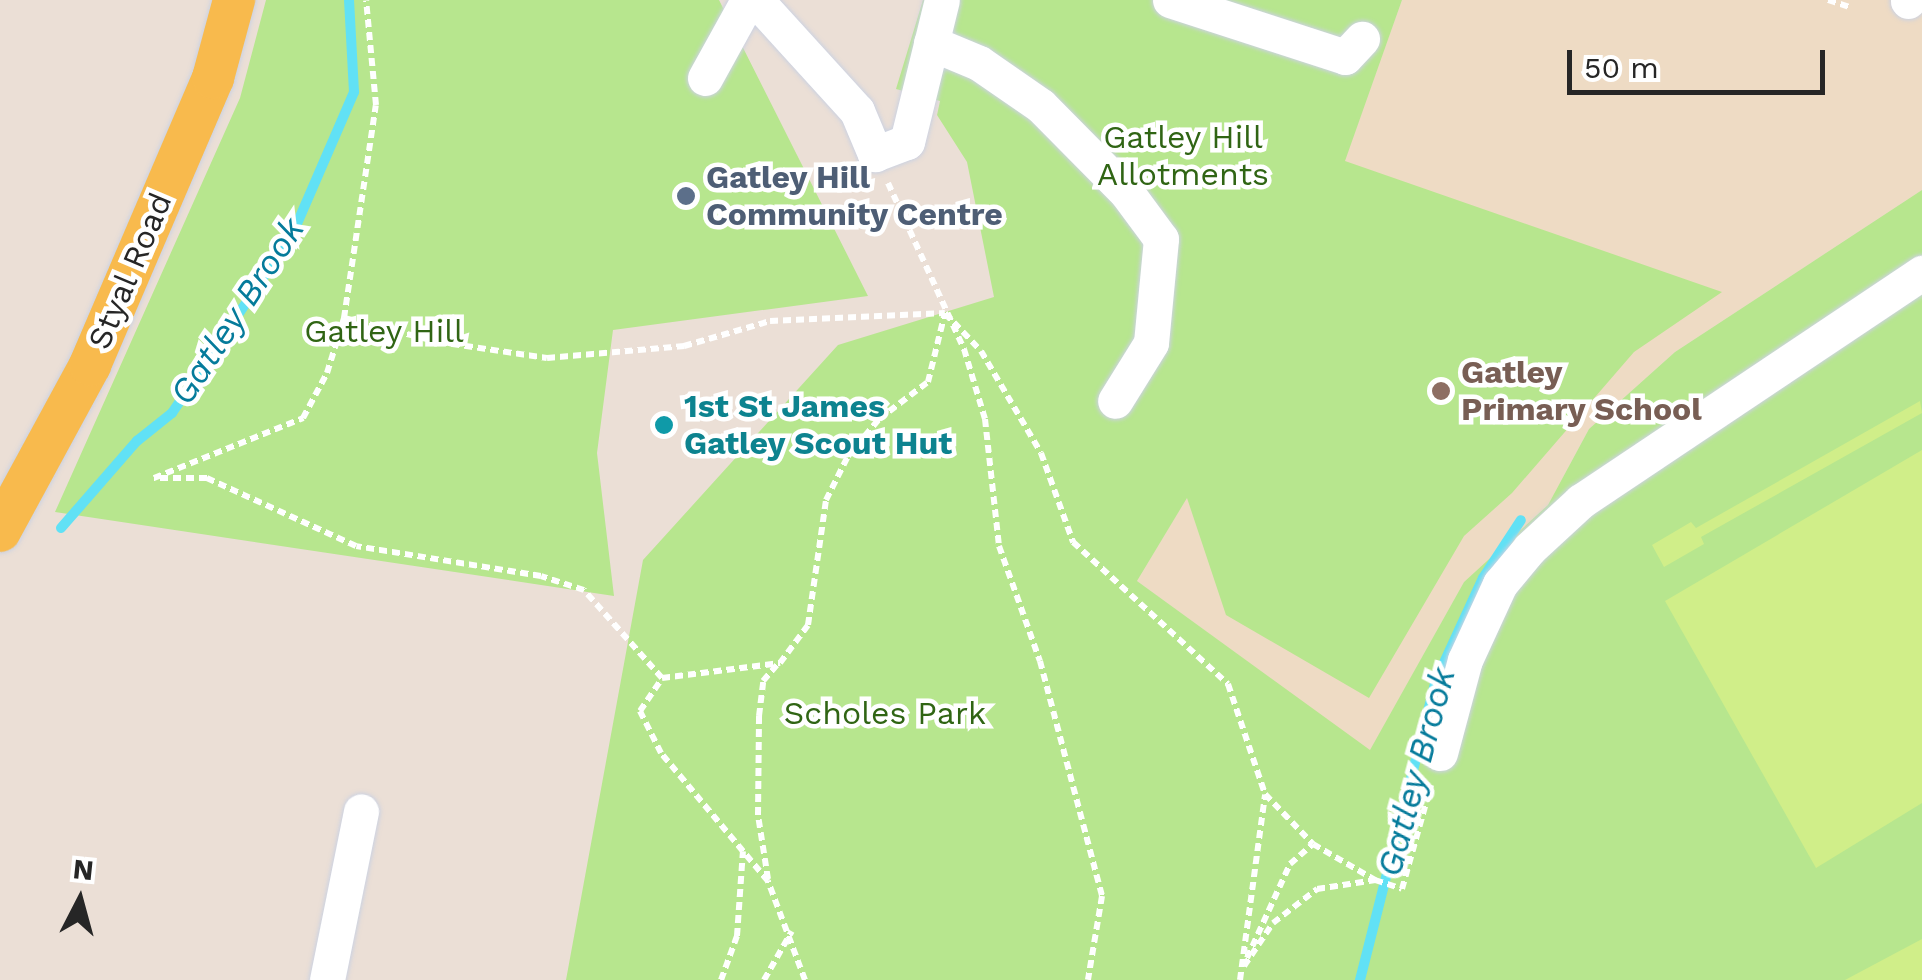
<!DOCTYPE html>
<html>
<head>
<meta charset="utf-8">
<style>
	body { margin:0 }
	#map { position:relative; width:1922px; height:980px; overflow:hidden; background:#ebdfd6; font-family:"Work Sans",sans-serif }
	div>[style] { position:absolute }
	.education>* { inset:0; background:#eedbc4 }
	.green>* { inset:0; background:#b7e68e }
	.pitch>* { inset:0; background:#d0ee89 }
	.stream>* { height:10px; margin:-5px; padding:0 5px; transform-origin:5px; border-radius:5px; background:#61e1f5 }
	.path>* { height:6px; margin-top:-3px; transform-origin:0; background:repeating-linear-gradient(90deg,#fff 0 8px,transparent 0 13px) }
	.roads { filter:drop-shadow(0 0 2px #ccd2e1) drop-shadow(0 0 2px #ccd2e1) }
	.minor>* { height:35px; margin:-17.5px; padding:0 17.5px; transform-origin:17.5px; border-radius:17.5px; background:#fff }
	.major>* { height:42px; margin:-21px; padding:0 21px; transform-origin:21px; border-radius:21px; background:#f8ba4d }
	.dots>* { width:28px; height:28px; translate:-50% -50%; box-sizing:border-box; border:5px solid #fff; border-radius:50% }
	span { translate:-50% -50%; white-space:nowrap; text-align:center; line-height:1.15; -webkit-text-stroke:9px #fff; paint-order:stroke }
	.park-label { font-size:32px; color:#306514 }
	.service-label { font-size:32px; color:#4e5e75; font-weight:700 }
	.left { translate:0 -50%; text-align:left }
	.street-label { font-size:32px; color:#262626 }
	.education-label { font-size:32px; color:#785e54; font-weight:700 }
	.culture-label { font-size:32px; color:#0d838f; font-weight:700 }
	.water-label { font-size:35px; color:#057b9b; font-style:italic }
	.north { position:absolute; left:30px; top:850px; width:100px; height:100px; -webkit-text-stroke:8px #fff; paint-order:stroke; rotate:6deg; font-size:28px; font-weight:700; line-height:40px; text-align:center; color:#262626 }
	.north::after { content:''; display:block; margin:auto; width:35px; height:45px; background:#262626; clip-path:polygon(50% 0,100% 100%,50% 72%,0 100%) }
	.scale { position:absolute; left:1567px; top:50px; width:258px; height:45px; box-sizing:border-box; border:5px solid #262626; border-top:0; padding-left:12px; font-size:30px; line-height:35px; white-space:nowrap; color:#262626; -webkit-text-stroke:8px #fff; paint-order:stroke }
</style>
</head>
<body>
<div id="map">
	<div class="education">
		<div style="clip-path:polygon(1402px 0,1922px 0,1922px 190px,1675px 352px,1589px 429px,1548px 505px,1464px 582px,1370px 751px,1137px 581px,1279px 344px)"></div>
	</div>
	<div class="green">
		<div style="clip-path:polygon(266px 0,719px 0,868px 296px,613px 330px,597px 453px,614px 596px,55px 512px,240px 98px)"></div>
		<div style="clip-path:polygon(923px 0,1402px 0,1345px 161px,1722px 292px,1634px 352px,1512px 493px,1464px 536px,1369px 698px,1226px 615px,1187px 498px,1137px 581px,1370px 750px,1464px 582px,1548px 505px,1589px 429px,1675px 352px,1922px 190px,1922px 980px,566px 980px,643px 560px,838px 345px,994px 297px,967px 162px,937px 115px,940px 101px,896px 89px)"></div>
	</div>
	<div class="pitch">
		<div style="clip-path:polygon(1920px 401px,1922px 413px,1701px 537px,1704px 544px,1664px 567px,1652px 545px,1691px 522px,1696px 528px)"></div>
		<div style="clip-path:polygon(1922px 450px,1922px 803px,1816px 868px,1665px 601px)"></div>
		<div style="clip-path:polygon(1922px 939px,1922px 980px,1845px 980px)"></div>
	</div>
	<div class="stream">
		<div style="left:61px;top:528px;width:116px;rotate:-48.9deg"></div>
		<div style="left:137px;top:441px;width:45px;rotate:-38.7deg"></div>
		<div style="left:172px;top:413px;width:217px;rotate:-56.1deg"></div>
		<div style="left:293px;top:233px;width:154px;rotate:-66.6deg"></div>
		<div style="left:354px;top:92px;width:92px;rotate:-93.1deg"></div>
		<div style="left:1360px;top:980px;width:309px;rotate:-75.8deg"></div>
		<div style="left:1436px;top:680px;width:112px;rotate:-65.3deg"></div>
		<div style="left:1483px;top:578px;width:69px;rotate:-56.8deg"></div>
	</div>
	<div class="path">
		<div style="left:1828px;top:0;width:23px;rotate:18deg"></div>
		<div style="left:888px;top:183px;width:183px;rotate:65.4deg"></div>
		<div style="left:964px;top:349px;width:73px;rotate:73.3deg"></div>
		<div style="left:985px;top:419px;width:128px;rotate:83.7deg"></div>
		<div style="left:999px;top:546px;width:122px;rotate:70.4deg"></div>
		<div style="left:1040px;top:661px;width:243px;rotate:75.2deg"></div>
		<div style="left:1102px;top:896px;width:85px;rotate:99.5deg"></div>
		<div style="left:344px;top:318px;width:215px;rotate:-81.5deg"></div>
		<div style="left:376px;top:105px;width:105px;rotate:-95.4deg"></div>
		<div style="left:662px;top:678px;width:118px;rotate:-131.6deg"></div>
		<div style="left:584px;top:590px;width:45px;rotate:-162deg"></div>
		<div style="left:541px;top:576px;width:187px;rotate:-170.8deg"></div>
		<div style="left:356px;top:546px;width:164px;rotate:-155.5deg"></div>
		<div style="left:207px;top:478px;width:53px;rotate:180deg"></div>
		<div style="left:154px;top:478px;width:161px;rotate:-21.9deg"></div>
		<div style="left:303px;top:418px;width:51px;rotate:-61.9deg"></div>
		<div style="left:327px;top:373px;width:58px;rotate:-72.8deg"></div>
		<div style="left:344px;top:318px;width:98px;rotate:14.2deg"></div>
		<div style="left:439px;top:342px;width:109px;rotate:8.4deg"></div>
		<div style="left:547px;top:358px;width:138px;rotate:-5deg"></div>
		<div style="left:684px;top:346px;width:90px;rotate:-16.2deg"></div>
		<div style="left:770px;top:321px;width:175px;rotate:-2.6deg"></div>
		<div style="left:945px;top:313px;width:52px;rotate:46.5deg"></div>
		<div style="left:981px;top:351px;width:118px;rotate:59.5deg"></div>
		<div style="left:1041px;top:453px;width:95px;rotate:70.2deg"></div>
		<div style="left:1073px;top:542px;width:210px;rotate:42.5deg"></div>
		<div style="left:1228px;top:684px;width:116px;rotate:71.4deg"></div>
		<div style="left:1265px;top:794px;width:69px;rotate:46.2deg"></div>
		<div style="left:1313px;top:844px;width:72px;rotate:30.1deg"></div>
		<div style="left:768px;top:879px;width:65px;rotate:-98.9deg"></div>
		<div style="left:758px;top:815px;width:99px;rotate:-89.4deg"></div>
		<div style="left:759px;top:716px;width:35px;rotate:-83deg"></div>
		<div style="left:763px;top:681px;width:23px;rotate:-49deg"></div>
		<div style="left:1247px;top:958px;width:103px;rotate:-65.4deg"></div>
		<div style="left:1290px;top:864px;width:30px;rotate:-41deg"></div>
		<div style="left:1244px;top:966px;width:52px;rotate:-56deg"></div>
		<div style="left:1273px;top:923px;width:56px;rotate:-37.7deg"></div>
		<div style="left:1317px;top:889px;width:59px;rotate:-8.8deg"></div>
		<div style="left:1375px;top:880px;width:28px;rotate:18deg"></div>
		<div style="left:1402px;top:889px;width:108px;rotate:-74.4deg"></div>
		<div style="left:721px;top:980px;width:47px;rotate:-70deg"></div>
		<div style="left:737px;top:936px;width:85px;rotate:-86deg"></div>
		<div style="left:764px;top:980px;width:56px;rotate:-60.3deg"></div>
		<div style="left:805px;top:980px;width:106px;rotate:-110.5deg"></div>
		<div style="left:768px;top:881px;width:167px;rotate:-129.9deg"></div>
		<div style="left:661px;top:753px;width:47px;rotate:-116.6deg"></div>
		<div style="left:640px;top:711px;width:40px;rotate:-56deg"></div>
		<div style="left:662px;top:678px;width:119px;rotate:-7.2deg"></div>
		<div style="left:780px;top:663px;width:47px;rotate:-53.6deg"></div>
		<div style="left:808px;top:625px;width:126px;rotate:-81.8deg"></div>
		<div style="left:826px;top:500px;width:49px;rotate:-63.4deg"></div>
		<div style="left:848px;top:456px;width:48px;rotate:-50deg"></div>
		<div style="left:879px;top:419px;width:61px;rotate:-37.1deg"></div>
		<div style="left:928px;top:382px;width:71px;rotate:-76.2deg"></div>
		<div style="left:1240px;top:980px;width:187px;rotate:-82.3deg"></div>
	</div>
	<div class="roads">
		<div class="minor">
			<div style="left:756px;top:0;width:150px;rotate:47.7deg"></div>
			<div style="left:857px;top:111px;width:47px;rotate:67.3deg"></div>
			<div style="left:875px;top:154px;width:34px;rotate:-21deg"></div>
			<div style="left:907px;top:142px;width:146px;rotate:-76.2deg"></div>
			<div style="left:1170px;top:0;width:184px;rotate:18deg"></div>
			<div style="left:1345px;top:57px;width:25px;rotate:-47deg"></div>
			<div style="left:1908px;top:0;width:1px;rotate:90deg"></div>
			<div style="left:931px;top:43px;width:52px;rotate:22.6deg"></div>
			<div style="left:979px;top:63px;width:75px;rotate:34.7deg"></div>
			<div style="left:1041px;top:106px;width:122px;rotate:45.3deg"></div>
			<div style="left:1127px;top:193px;width:57px;rotate:53.5deg"></div>
			<div style="left:1161px;top:239px;width:104px;rotate:95.5deg"></div>
			<div style="left:1151px;top:343px;width:68px;rotate:121.8deg"></div>
			<div style="left:705px;top:78px;width:89px;rotate:-61.1deg"></div>
			<div style="left:1440px;top:753px;width:96px;rotate:-75deg"></div>
			<div style="left:1465px;top:660px;width:84px;rotate:-65.3deg"></div>
			<div style="left:1500px;top:584px;width:47px;rotate:-50.2deg"></div>
			<div style="left:1530px;top:548px;width:69px;rotate:-42.7deg"></div>
			<div style="left:1581px;top:501px;width:410px;rotate:-33.8deg"></div>
			<div style="left:327px;top:980px;width:172px;rotate:-78.6deg"></div>
		</div>
		<div class="major">
			<div style="left:0;top:531px;width:189px;rotate:-61.5deg"></div>
			<div style="left:90px;top:365px;width:312px;rotate:-66.8deg"></div>
			<div style="left:213px;top:78px;width:81px;rotate:-74.9deg"></div>
		</div>
	</div>
	<div class="dots">
		<div style="left:686px;top:196px;background:#5c6f8a"></div>
		<div style="left:1441px;top:391px;background:#8d6e63"></div>
		<div style="left:664px;top:425px;background:#0f9aa8"></div>
	</div>
	<div class="park-label">
		<span style="left:1183px;top:156px">Gatley Hill<br>Allotments</span>
		<span style="left:384px;top:331px">Gatley Hill</span>
		<span style="left:885px;top:713px">Scholes Park</span>
	</div>
	<div class="service-label">
		<span class="left" style="left:706px;top:196px">Gatley Hill<br>Community Centre</span>
	</div>
	<div class="street-label">
		<span style="left:130px;top:271px;rotate:-67deg">Styal Road</span>
	</div>
	<div class="education-label">
		<span class="left" style="left:1461px;top:391px">Gatley<br>Primary School</span>
	</div>
	<div class="culture-label">
		<span class="left" style="left:684px;top:425px">1st St James<br>Gatley Scout Hut</span>
	</div>
	<div class="water-label">
		<span style="left:237px;top:311px;rotate:-57deg">Gatley Brook</span>
		<span style="left:1416px;top:772px;rotate:-75deg">Gatley Brook</span>
	</div>
	<div class="north">N</div>
	<div class="scale">50 m</div>
</div>
</body>
</html>
